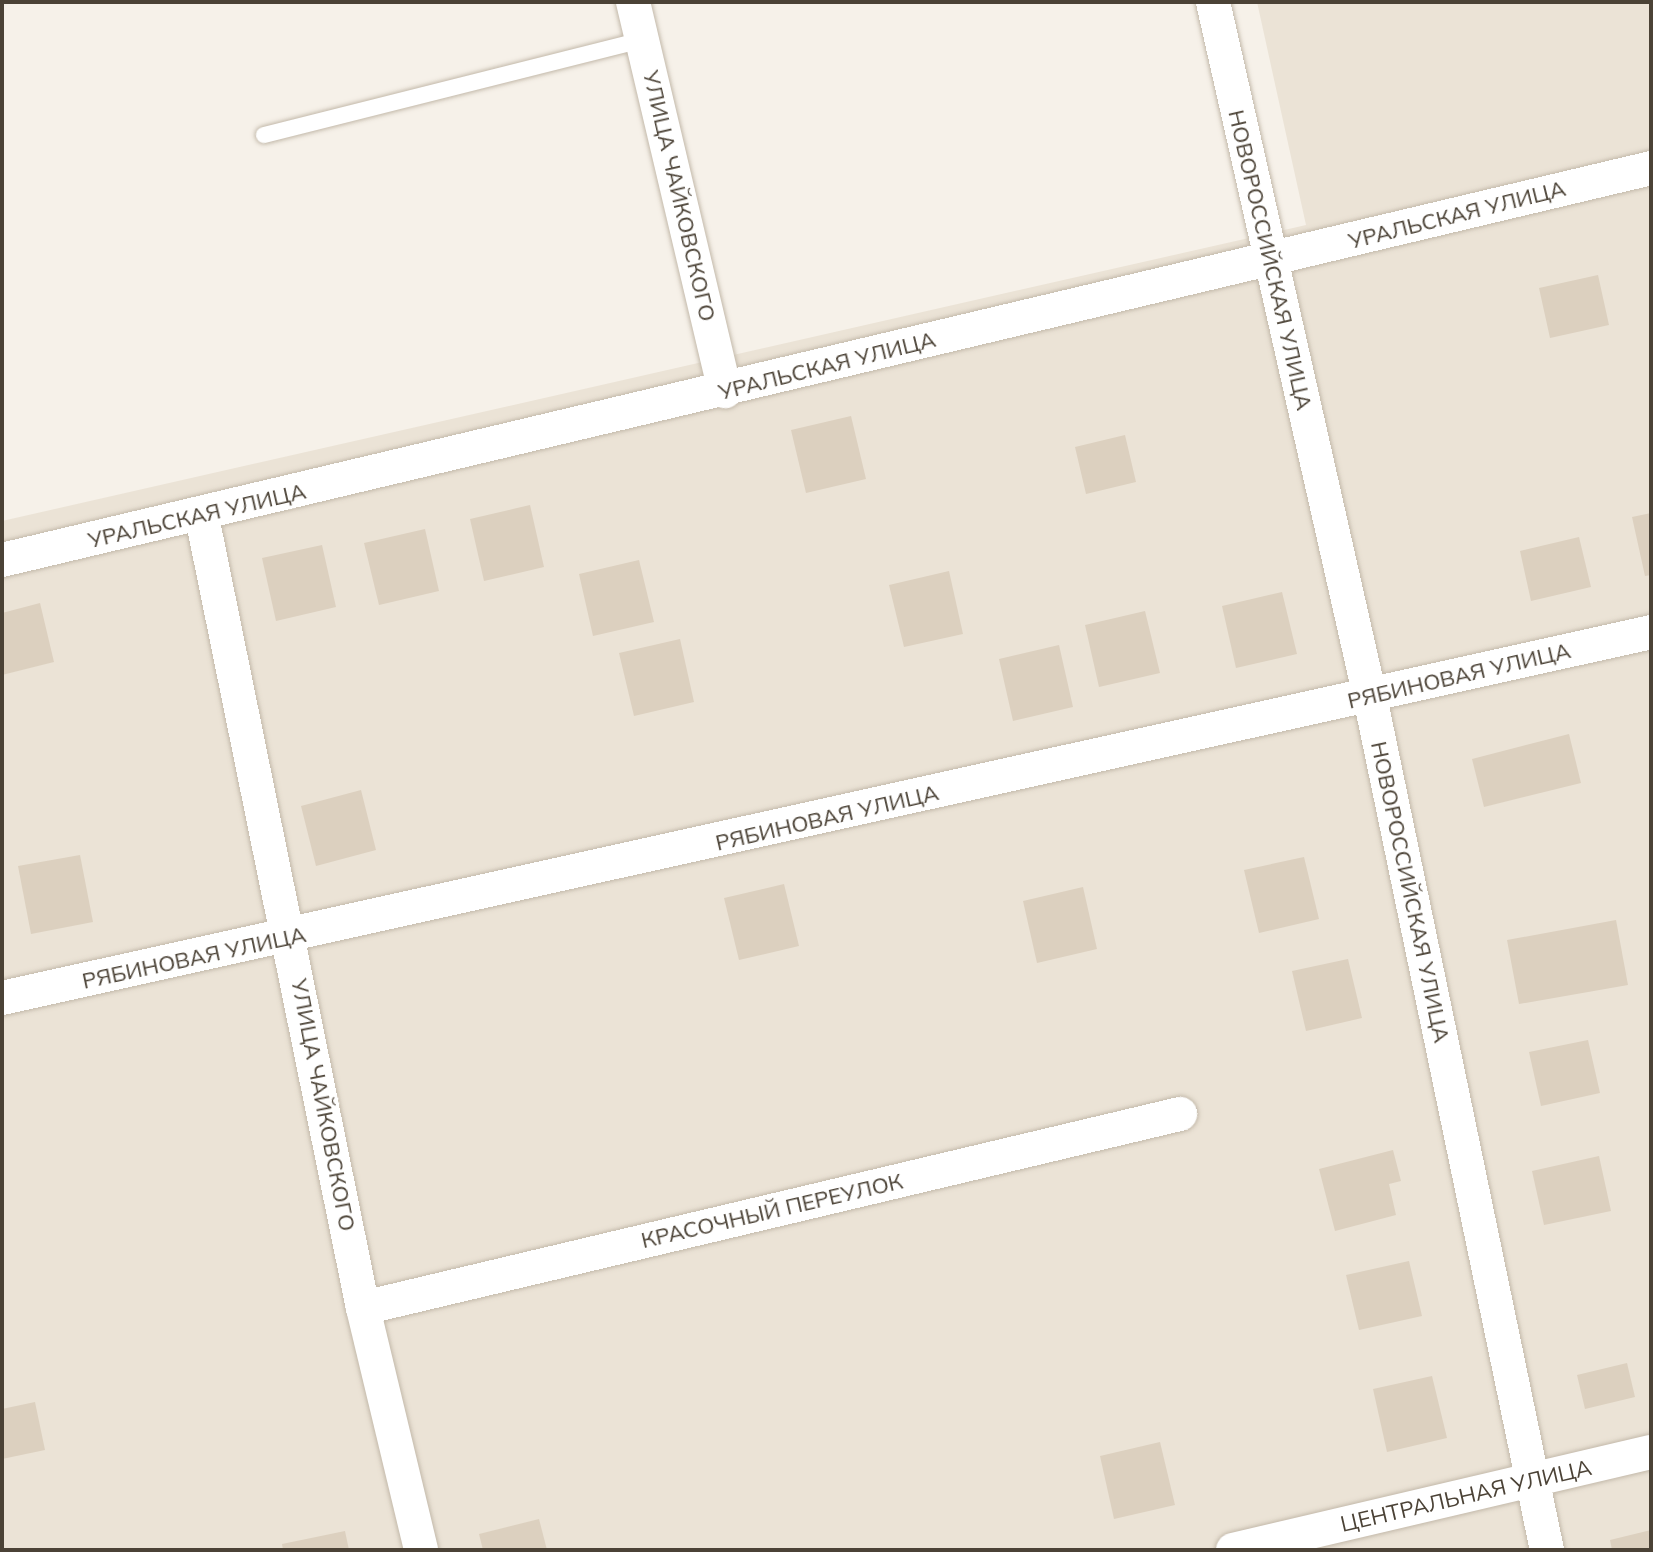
<!DOCTYPE html>
<html>
<head>
<meta charset="utf-8">
<style>
	body { margin:0 }
	#map { position:relative; width:1653px; height:1552px; overflow:hidden; background:#f6f1e9; font-family:Mulish,sans-serif }
	div>[style] { position:absolute }
	.residential>* { inset:0; background:#ebe3d6 }
	.building>* { inset:0; background:#dcd0bf }
	.roads { filter:drop-shadow(0 0 2px #c3b9aa) drop-shadow(0 0 2px #c3b9aa) }
	.service>* { height:16px; margin:-8px; padding:0 8px; transform-origin:8px; border-radius:8px; background:#fff }
	.minor>* { height:34px; margin:-17px; padding:0 17px; transform-origin:17px; border-radius:17px; background:#fff }
	span { translate:-50% -50%; white-space:nowrap; text-align:center; line-height:1.15; -webkit-text-stroke:6px #fff; paint-order:stroke }
	.street-label { font-size:22px; color:#4b4236 }
	.frame { position:absolute; inset:0; border:4px solid #4b4236; pointer-events:none }
</style>
</head>
<body>
<div id="map">
	<div class="residential">
		<div style="clip-path:polygon(1257px 2px,1651px 2px,1651px 1550px,2px 1550px,2px 521px,1306px 225px)"></div>
	</div>
	<div class="building">
		<div style="clip-path:polygon(1598px 275px,1609px 325px,1550px 338px,1539px 288px)"></div>
		<div style="clip-path:polygon(851px 416px,866px 479px,806px 493px,791px 430px)"></div>
		<div style="clip-path:polygon(1125px 435px,1136px 482px,1086px 494px,1075px 447px)"></div>
		<div style="clip-path:polygon(530px 505px,544px 567px,484px 581px,470px 519px)"></div>
		<div style="clip-path:polygon(1651px 513px,1651px 575px,1645px 576px,1632px 517px)"></div>
		<div style="clip-path:polygon(425px 529px,439px 591px,379px 605px,364px 543px)"></div>
		<div style="clip-path:polygon(1579px 537px,1591px 587px,1531px 601px,1520px 551px)"></div>
		<div style="clip-path:polygon(322px 545px,336px 607px,276px 621px,262px 558px)"></div>
		<div style="clip-path:polygon(639px 560px,654px 622px,593px 636px,579px 574px)"></div>
		<div style="clip-path:polygon(949px 571px,963px 634px,904px 647px,889px 585px)"></div>
		<div style="clip-path:polygon(1282px 592px,1297px 654px,1236px 668px,1222px 606px)"></div>
		<div style="clip-path:polygon(40px 603px,54px 662px,2px 675px,2px 613px)"></div>
		<div style="clip-path:polygon(1145px 611px,1160px 673px,1099px 687px,1085px 625px)"></div>
		<div style="clip-path:polygon(680px 639px,694px 702px,634px 716px,619px 653px)"></div>
		<div style="clip-path:polygon(1059px 645px,1073px 707px,1013px 721px,999px 659px)"></div>
		<div style="clip-path:polygon(1569px 734px,1581px 783px,1484px 807px,1472px 759px)"></div>
		<div style="clip-path:polygon(361px 790px,376px 850px,316px 866px,301px 806px)"></div>
		<div style="clip-path:polygon(80px 855px,93px 922px,31px 934px,18px 866px)"></div>
		<div style="clip-path:polygon(1304px 857px,1319px 919px,1259px 933px,1244px 870px)"></div>
		<div style="clip-path:polygon(784px 884px,799px 946px,739px 960px,724px 898px)"></div>
		<div style="clip-path:polygon(1083px 887px,1097px 949px,1037px 963px,1023px 901px)"></div>
		<div style="clip-path:polygon(1616px 920px,1628px 985px,1519px 1004px,1507px 940px)"></div>
		<div style="clip-path:polygon(1348px 959px,1362px 1018px,1306px 1031px,1292px 971px)"></div>
		<div style="clip-path:polygon(1588px 1040px,1600px 1093px,1541px 1106px,1529px 1052px)"></div>
		<div style="clip-path:polygon(1393px 1150px,1401px 1181px,1389px 1184px,1396px 1215px,1335px 1231px,1319px 1169px)"></div>
		<div style="clip-path:polygon(1599px 1156px,1611px 1211px,1544px 1225px,1532px 1171px)"></div>
		<div style="clip-path:polygon(1409px 1261px,1422px 1316px,1359px 1330px,1346px 1275px)"></div>
		<div style="clip-path:polygon(1627px 1363px,1635px 1397px,1585px 1409px,1577px 1375px)"></div>
		<div style="clip-path:polygon(1432px 1376px,1447px 1438px,1387px 1452px,1373px 1389px)"></div>
		<div style="clip-path:polygon(35px 1402px,45px 1450px,2px 1459px,2px 1409px)"></div>
		<div style="clip-path:polygon(1160px 1442px,1175px 1505px,1114px 1519px,1100px 1456px)"></div>
		<div style="clip-path:polygon(539px 1519px,547px 1550px,483px 1550px,479px 1534px)"></div>
		<div style="clip-path:polygon(1651px 1530px,1651px 1550px,1612px 1550px,1610px 1540px)"></div>
		<div style="clip-path:polygon(345px 1531px,349px 1550px,283px 1550px,282px 1544px)"></div>
	</div>
	<div class="roads">
		<div class="service">
			<div style="left:264px;top:135px;width:390px;rotate:-14.1deg"></div>
		</div>
		<div class="minor">
			<div style="left:633px;top:2px;width:400px;rotate:76.7deg"></div>
			<div style="left:1213px;top:2px;width:713px;rotate:77.27deg"></div>
			<div style="left:1370px;top:697px;width:871px;rotate:78.28deg"></div>
			<div style="left:202px;top:517px;width:807px;rotate:78.5deg"></div>
			<div style="left:363px;top:1308px;width:249px;rotate:76.5deg"></div>
			<div style="left:2px;top:560px;width:1695px;rotate:-13.37deg"></div>
			<div style="left:2px;top:998px;width:1689px;rotate:-12.51deg"></div>
			<div style="left:363px;top:1308px;width:840px;rotate:-13.36deg"></div>
			<div style="left:1233px;top:1550px;width:429px;rotate:-13.2deg"></div>
		</div>
	</div>
	<div class="street-label">
		<span style="left:679px;top:196px;rotate:77deg">УЛИЦА ЧАЙКОВСКОГО</span>
		<span style="left:1457px;top:215px;rotate:-14deg">УРАЛЬСКАЯ УЛИЦА</span>
		<span style="left:1270px;top:260px;rotate:77deg">НОВОРОССИЙСКАЯ УЛИЦА</span>
		<span style="left:827px;top:366px;rotate:-14deg">УРАЛЬСКАЯ УЛИЦА</span>
		<span style="left:197px;top:516px;rotate:-13deg">УРАЛЬСКАЯ УЛИЦА</span>
		<span style="left:1459px;top:676px;rotate:-13deg">РЯБИНОВАЯ УЛИЦА</span>
		<span style="left:827px;top:818px;rotate:-13deg">РЯБИНОВАЯ УЛИЦА</span>
		<span style="left:1410px;top:892px;rotate:78deg">НОВОРОССИЙСКАЯ УЛИЦА</span>
		<span style="left:194px;top:958px;rotate:-12deg">РЯБИНОВАЯ УЛИЦА</span>
		<span style="left:323px;top:1105px;rotate:79deg">УЛИЦА ЧАЙКОВСКОГО</span>
		<span style="left:772px;top:1211px;rotate:-13deg">КРАСОЧНЫЙ ПЕРЕУЛОК</span>
		<span style="left:1466px;top:1496px;rotate:-13deg">ЦЕНТРАЛЬНАЯ УЛИЦА</span>
	</div>
	<div class="frame"></div>
</div>
</body>
</html>
